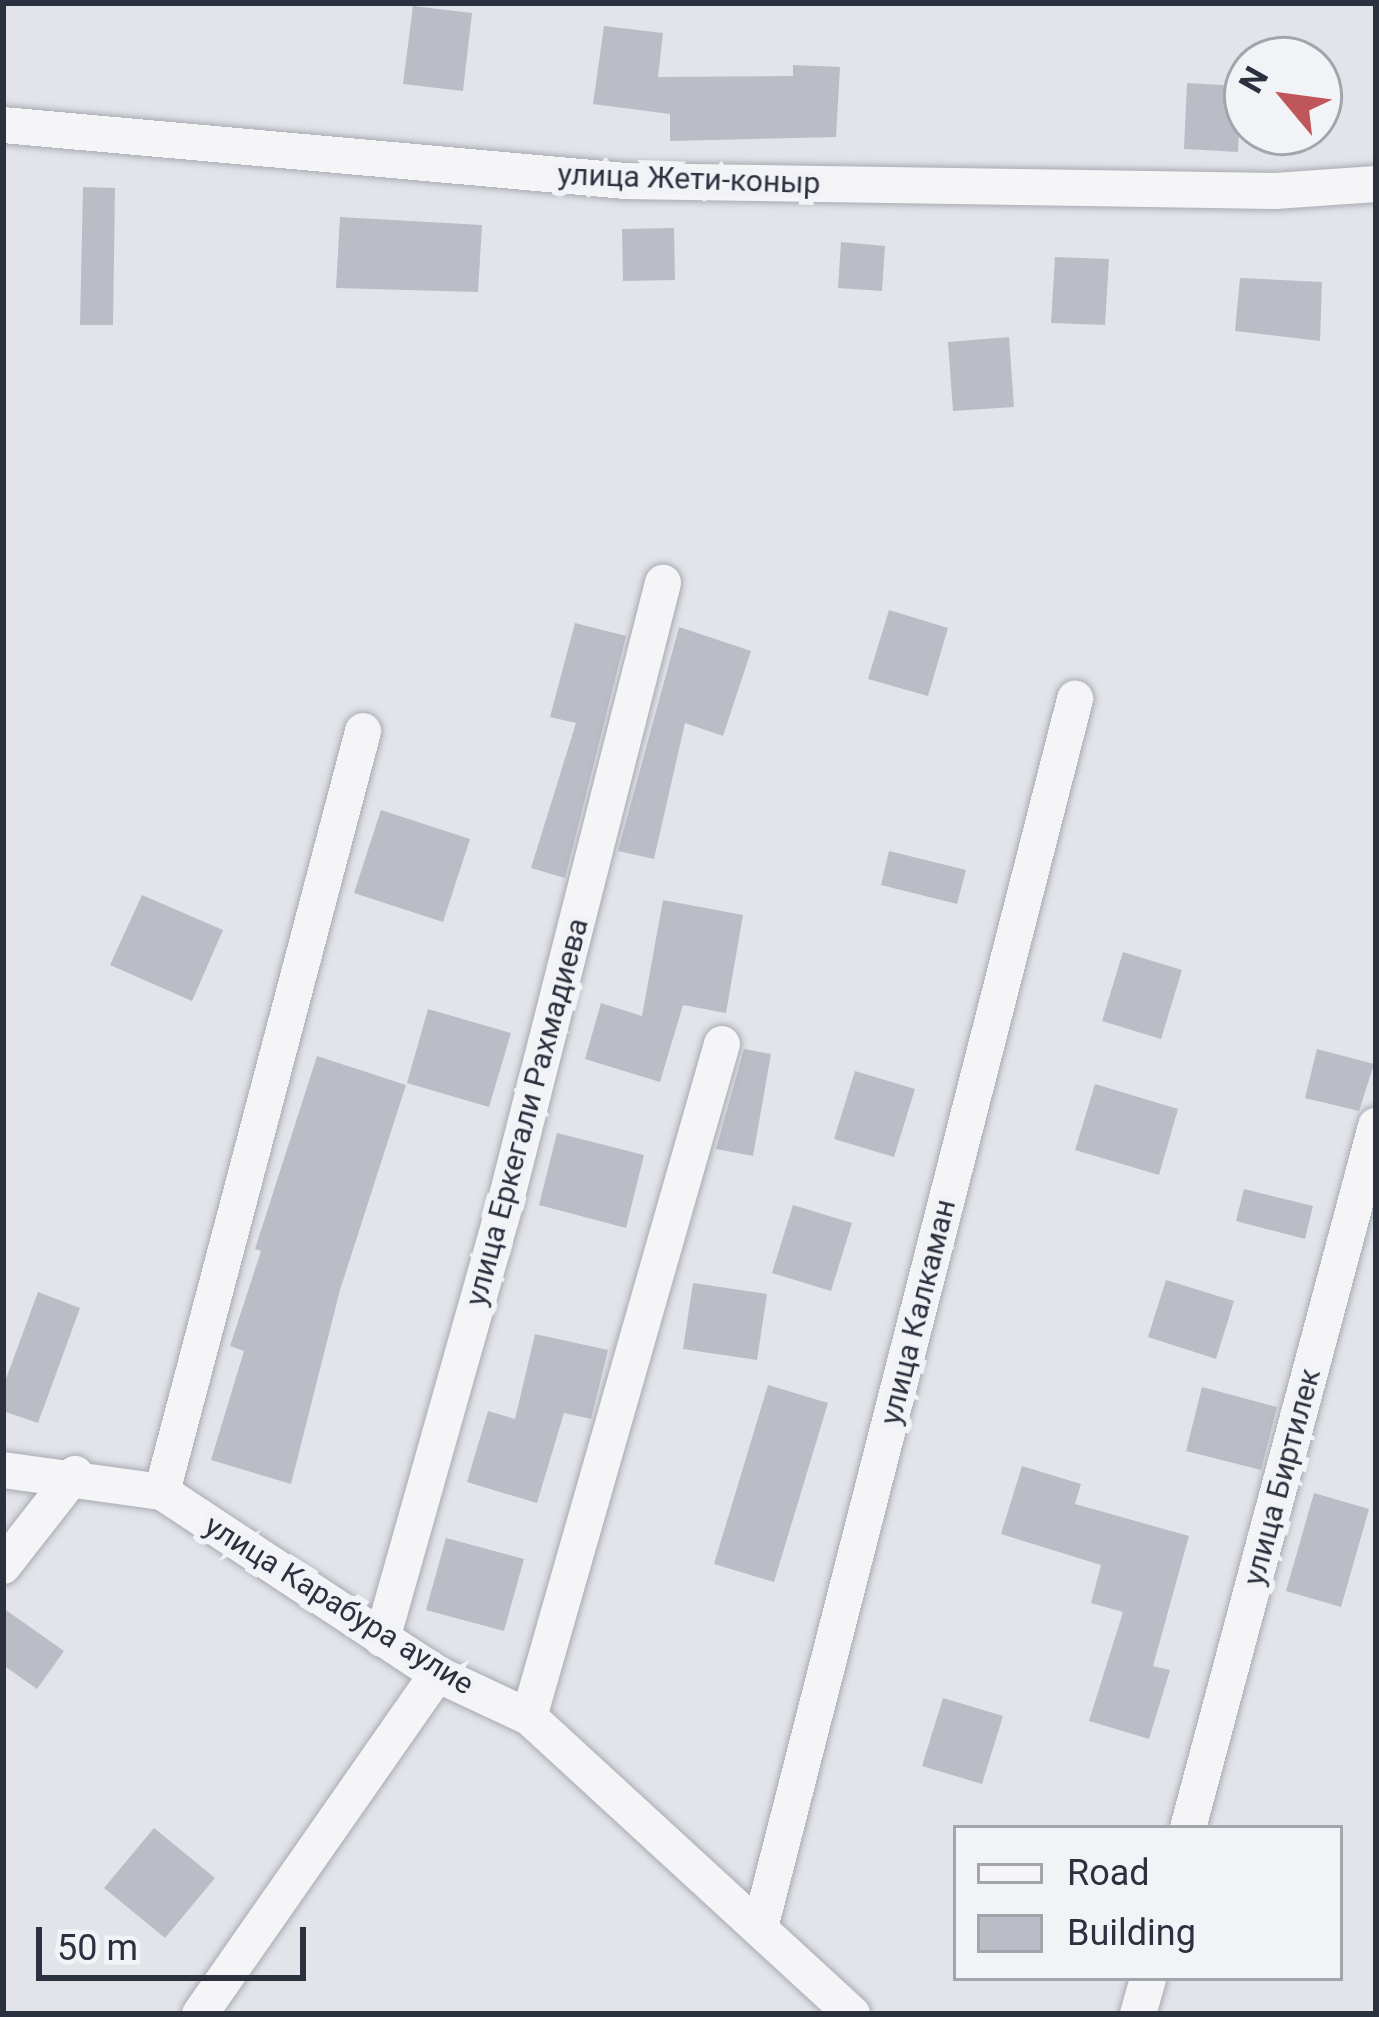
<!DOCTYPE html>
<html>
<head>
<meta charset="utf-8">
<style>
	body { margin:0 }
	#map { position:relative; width:1379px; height:2017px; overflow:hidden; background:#e2e4e9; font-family:Roboto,sans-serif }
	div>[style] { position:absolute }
	.building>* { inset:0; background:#babdc5 }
	.roads { filter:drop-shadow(0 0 3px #a8abb3) drop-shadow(0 0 3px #a8abb3) }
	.street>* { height:36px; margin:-18px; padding:0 18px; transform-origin:18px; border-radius:18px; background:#f5f5f8 }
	span { translate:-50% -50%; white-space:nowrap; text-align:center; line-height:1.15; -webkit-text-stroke:12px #f2f3f7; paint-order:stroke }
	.street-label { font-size:30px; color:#2c313f }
	.frame { position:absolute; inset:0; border:6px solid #2c313f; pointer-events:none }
	.legend { position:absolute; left:953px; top:1825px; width:390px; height:156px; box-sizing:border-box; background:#f2f3f7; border:3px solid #a3a5ad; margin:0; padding:15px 21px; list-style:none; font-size:36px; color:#2c313f }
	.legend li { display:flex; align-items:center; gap:24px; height:60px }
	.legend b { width:60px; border:3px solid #a3a5ad }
	.north { position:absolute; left:1223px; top:36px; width:120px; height:120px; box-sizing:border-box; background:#f2f3f7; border:3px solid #a3a5ad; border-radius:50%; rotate:299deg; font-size:33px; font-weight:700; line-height:48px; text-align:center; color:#2c313f }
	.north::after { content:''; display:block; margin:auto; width:42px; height:54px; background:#bf5659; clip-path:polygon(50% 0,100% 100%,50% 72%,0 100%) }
	.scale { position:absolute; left:36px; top:1927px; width:270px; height:54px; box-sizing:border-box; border:6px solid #2c313f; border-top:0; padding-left:15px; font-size:36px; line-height:42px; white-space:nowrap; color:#2c313f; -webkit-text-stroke:9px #f2f3f7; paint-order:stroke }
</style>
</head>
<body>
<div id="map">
	<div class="building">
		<div style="clip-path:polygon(413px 6px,472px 13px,463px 91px,403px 84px)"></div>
		<div style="clip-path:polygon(604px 26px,663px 33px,658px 77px,793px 76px,793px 65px,840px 67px,836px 137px,670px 141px,670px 114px,593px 104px)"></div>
		<div style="clip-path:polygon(1187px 83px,1241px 86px,1238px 152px,1184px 149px)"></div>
		<div style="clip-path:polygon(83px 187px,115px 188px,113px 325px,80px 325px)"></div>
		<div style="clip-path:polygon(340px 217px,482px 225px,478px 292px,336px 288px)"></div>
		<div style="clip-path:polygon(674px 228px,675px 280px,623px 281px,622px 229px)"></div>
		<div style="clip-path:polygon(841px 242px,885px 246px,882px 291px,838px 288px)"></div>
		<div style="clip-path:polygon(1055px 257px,1109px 259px,1105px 325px,1051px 323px)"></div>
		<div style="clip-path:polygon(1240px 278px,1322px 282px,1320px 341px,1235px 331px)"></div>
		<div style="clip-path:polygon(1009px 337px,1014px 407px,953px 411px,948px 342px)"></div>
		<div style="clip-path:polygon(889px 610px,948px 628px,928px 696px,868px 679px)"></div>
		<div style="clip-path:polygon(575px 623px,626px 636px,565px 878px,531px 868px,576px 723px,550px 717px)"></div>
		<div style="clip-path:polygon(679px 627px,751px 651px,723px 736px,685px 723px,654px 859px,618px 851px)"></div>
		<div style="clip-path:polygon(381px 810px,470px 839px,443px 922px,354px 893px)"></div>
		<div style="clip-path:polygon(889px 851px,966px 870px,957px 904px,881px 885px)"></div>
		<div style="clip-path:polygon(142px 895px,223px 930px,192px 1001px,110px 965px)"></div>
		<div style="clip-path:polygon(663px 900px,743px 915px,726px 1013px,683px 1005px,660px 1082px,585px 1059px,601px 1003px,642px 1016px)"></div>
		<div style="clip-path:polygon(1123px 952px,1182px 970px,1161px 1039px,1102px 1021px)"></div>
		<div style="clip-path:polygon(428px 1009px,511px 1033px,489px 1107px,407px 1083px)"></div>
		<div style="clip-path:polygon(744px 1049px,771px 1054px,753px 1156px,716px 1149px)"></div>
		<div style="clip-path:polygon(1317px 1049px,1374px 1064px,1359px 1111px,1305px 1098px)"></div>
		<div style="clip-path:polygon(317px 1056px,406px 1085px,340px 1290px,291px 1484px,211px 1460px,244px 1351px,230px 1346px,261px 1251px,255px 1249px)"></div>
		<div style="clip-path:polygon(855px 1071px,915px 1089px,894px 1157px,834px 1139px)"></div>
		<div style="clip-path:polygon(1095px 1084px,1178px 1109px,1159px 1175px,1075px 1150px)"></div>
		<div style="clip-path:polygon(557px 1133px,644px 1155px,626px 1228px,539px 1205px)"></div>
		<div style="clip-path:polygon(1244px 1189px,1313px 1206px,1305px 1239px,1236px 1221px)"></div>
		<div style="clip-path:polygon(793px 1205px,852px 1223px,831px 1291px,772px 1273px)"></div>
		<div style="clip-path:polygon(1166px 1280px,1234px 1301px,1216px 1359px,1148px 1337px)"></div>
		<div style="clip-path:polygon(693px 1283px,767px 1294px,757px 1360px,683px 1349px)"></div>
		<div style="clip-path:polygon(38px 1292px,80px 1308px,38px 1423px,3px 1411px,3px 1387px)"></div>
		<div style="clip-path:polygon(535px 1334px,608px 1350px,591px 1419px,564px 1413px,537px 1503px,467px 1482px,488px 1411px,515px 1419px)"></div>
		<div style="clip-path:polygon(768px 1385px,828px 1403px,774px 1582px,714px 1564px)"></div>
		<div style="clip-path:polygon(1202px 1387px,1277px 1407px,1261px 1470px,1186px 1451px)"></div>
		<div style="clip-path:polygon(1022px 1466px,1081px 1484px,1075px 1504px,1189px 1536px,1153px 1666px,1170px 1670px,1149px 1739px,1089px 1721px,1123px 1612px,1091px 1603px,1101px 1565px,1001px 1534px)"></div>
		<div style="clip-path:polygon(1314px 1493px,1369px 1509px,1341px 1607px,1286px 1591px)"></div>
		<div style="clip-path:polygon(446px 1538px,524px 1559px,504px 1631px,426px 1610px)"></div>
		<div style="clip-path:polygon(3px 1608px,64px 1651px,37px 1689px,3px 1665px)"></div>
		<div style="clip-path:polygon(943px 1698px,1003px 1716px,982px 1784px,922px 1766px)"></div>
		<div style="clip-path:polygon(154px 1828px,215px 1878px,165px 1938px,104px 1888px)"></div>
	</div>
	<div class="roads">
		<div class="street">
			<div style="left:3px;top:125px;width:625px;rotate:5.14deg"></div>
			<div style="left:625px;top:181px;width:650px;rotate:0.88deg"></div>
			<div style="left:1275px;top:191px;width:101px;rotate:-4deg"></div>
			<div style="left:3px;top:1470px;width:161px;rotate:7.9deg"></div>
			<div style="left:162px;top:1492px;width:330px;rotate:33.5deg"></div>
			<div style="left:437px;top:1674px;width:102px;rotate:25.1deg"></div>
			<div style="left:529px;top:1717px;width:439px;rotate:42.6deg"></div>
			<div style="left:162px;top:1492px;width:787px;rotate:-75.2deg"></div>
			<div style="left:3px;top:1566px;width:117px;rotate:-52deg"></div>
			<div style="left:382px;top:1639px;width:452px;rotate:-74.2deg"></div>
			<div style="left:505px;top:1204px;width:641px;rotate:-75.73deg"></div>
			<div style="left:529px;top:1717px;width:700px;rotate:-74deg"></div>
			<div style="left:1188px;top:1828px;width:727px;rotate:-75.01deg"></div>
			<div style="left:761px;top:1924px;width:1265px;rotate:-75.62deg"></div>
			<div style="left:200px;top:2014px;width:414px;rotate:-55.1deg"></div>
			<div style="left:1138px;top:2014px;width:37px;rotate:-74deg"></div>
		</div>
	</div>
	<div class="street-label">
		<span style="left:689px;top:179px;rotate:2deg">улица Жети-коныр</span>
		<span style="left:527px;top:1112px;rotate:-75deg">улица Еркегали Рахмадиева</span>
		<span style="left:918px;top:1312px;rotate:-76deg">улица Калкаман</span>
		<span style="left:1282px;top:1477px;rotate:-75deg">улица Биртилек</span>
		<span style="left:339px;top:1605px;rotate:32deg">улица Карабура аулие</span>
	</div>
	<div class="frame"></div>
	<ul class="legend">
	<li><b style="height:15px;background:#f5f5f8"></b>Road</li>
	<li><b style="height:33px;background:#babdc5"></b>Building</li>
	</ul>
	<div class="north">N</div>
	<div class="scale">50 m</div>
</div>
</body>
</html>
